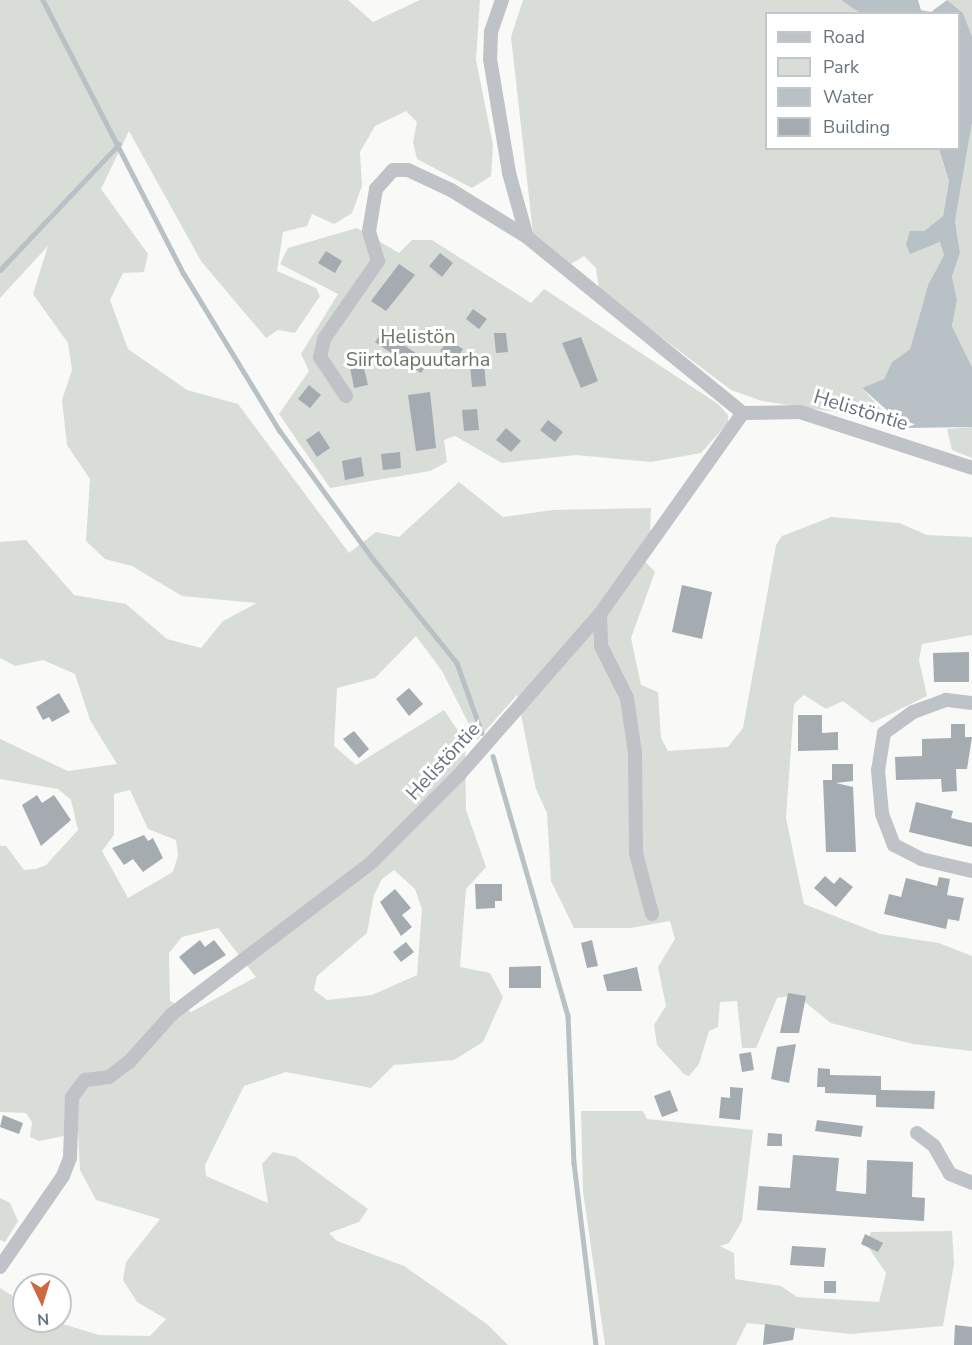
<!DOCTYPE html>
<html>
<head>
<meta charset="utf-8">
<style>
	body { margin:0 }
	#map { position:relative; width:972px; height:1345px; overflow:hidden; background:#f9f9f7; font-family:"Nunito Sans",sans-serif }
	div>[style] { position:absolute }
	.green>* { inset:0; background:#d9ddd7 }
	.water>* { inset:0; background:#b8c1c6 }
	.stream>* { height:4.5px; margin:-2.25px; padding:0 2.25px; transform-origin:2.25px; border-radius:2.25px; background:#b8c1c6 }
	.building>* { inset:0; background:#a4acb1 }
	.minor>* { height:14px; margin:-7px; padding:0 7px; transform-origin:7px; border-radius:7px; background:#bfc2c6 }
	span { translate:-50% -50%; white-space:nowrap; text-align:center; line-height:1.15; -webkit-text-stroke:6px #fff; paint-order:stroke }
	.park-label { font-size:20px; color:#687766 }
	.street-label { font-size:20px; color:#67747e }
	.legend { position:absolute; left:765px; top:12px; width:195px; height:138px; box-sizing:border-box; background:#fff; border:2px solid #c2c7cb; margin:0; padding:8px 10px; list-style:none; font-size:18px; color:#67747e }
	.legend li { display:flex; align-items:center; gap:12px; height:30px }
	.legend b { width:30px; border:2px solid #c2c7cb }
	.north { position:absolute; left:12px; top:1273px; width:60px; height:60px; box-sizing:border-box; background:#fff; border:2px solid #c2c7cb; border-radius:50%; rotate:176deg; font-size:16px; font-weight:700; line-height:24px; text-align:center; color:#67747e }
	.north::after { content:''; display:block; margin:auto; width:21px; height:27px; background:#ce6942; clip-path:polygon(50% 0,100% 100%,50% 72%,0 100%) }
</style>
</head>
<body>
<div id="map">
	<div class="green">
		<div style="clip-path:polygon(evenodd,0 0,348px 0,373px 22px,420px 0,480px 0,476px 60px,493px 145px,491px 176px,472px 188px,417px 159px,413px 142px,417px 122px,406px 111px,375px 126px,360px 152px,362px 186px,352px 213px,334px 224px,312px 214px,307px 226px,283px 232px,277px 271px,316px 288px,320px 296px,295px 333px,278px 330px,266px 338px,201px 261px,129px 131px,101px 189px,148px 254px,144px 272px,123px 273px,110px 300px,128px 349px,187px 390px,238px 404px,349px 553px,376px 532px,399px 537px,459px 482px,503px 517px,553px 510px,651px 508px,650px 532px,637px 553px,655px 572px,631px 638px,641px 685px,658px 692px,661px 738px,668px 751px,728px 747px,743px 728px,776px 545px,782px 536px,831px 517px,899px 523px,927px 535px,972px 537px,972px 635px,922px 644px,919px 660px,927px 696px,872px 723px,843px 701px,826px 709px,804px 695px,794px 704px,786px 818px,804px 904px,880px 934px,939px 943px,972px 956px,972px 1051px,913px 1044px,831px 1023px,796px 995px,777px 998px,756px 1048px,742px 1048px,737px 1001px,720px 1002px,718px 1027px,709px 1031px,699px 1064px,689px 1076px,684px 1074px,657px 1045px,654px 1025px,666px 1006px,658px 967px,675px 939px,670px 921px,631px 928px,574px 928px,551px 881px,547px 813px,536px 789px,517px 695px,477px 740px,442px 671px,416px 636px,375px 678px,337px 688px,334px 746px,356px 765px,444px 710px,465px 741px,466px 810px,486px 867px,466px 889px,460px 967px,490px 973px,503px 997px,483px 1042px,454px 1060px,394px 1065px,371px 1088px,286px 1072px,244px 1086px,205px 1165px,206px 1176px,268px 1203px,262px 1164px,273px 1152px,296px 1157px,368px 1209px,359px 1222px,329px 1233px,337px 1241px,404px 1266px,487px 1324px,508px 1345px,0 1345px,0 1288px,24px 1303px,24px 1321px,53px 1321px,99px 1335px,150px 1336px,166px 1319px,137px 1302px,123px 1280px,126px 1262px,160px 1219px,96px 1200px,80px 1170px,78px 1133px,39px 1141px,30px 1137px,32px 1122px,26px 1113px,0 1112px,0 846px,6px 846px,24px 870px,36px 869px,46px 865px,78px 830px,71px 800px,58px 789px,0 779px,0 739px,68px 771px,117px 764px,90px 720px,75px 674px,43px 660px,15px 666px,0 658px,0 542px,26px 540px,74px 595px,126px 604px,167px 639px,201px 648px,223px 621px,257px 603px,182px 596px,132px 566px,105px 559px,86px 541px,90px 479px,67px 445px,62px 400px,72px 370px,68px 343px,33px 294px,48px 246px,0 298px,0 0,130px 790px,148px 829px,176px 840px,178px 855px,173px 872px,128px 898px,102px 851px,114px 835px,114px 794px,130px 790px,0 0,394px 870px,415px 889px,422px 909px,417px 975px,372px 995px,327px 1000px,314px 990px,317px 976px,367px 933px,374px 895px,382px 879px,394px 870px,0 0,218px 928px,256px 977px,191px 1012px,170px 1001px,169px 953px,182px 937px,218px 928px)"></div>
		<div style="clip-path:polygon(523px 0,841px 0,860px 13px,766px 14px,766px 148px,939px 149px,949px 181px,943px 216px,924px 231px,929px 246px,941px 242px,944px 255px,928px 285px,910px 349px,892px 362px,884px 379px,862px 388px,882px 410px,867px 417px,762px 401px,731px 390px,599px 290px,596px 268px,584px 256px,571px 264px,533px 233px,511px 37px)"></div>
		<div style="clip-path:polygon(947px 0,972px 0,972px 36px,963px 13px)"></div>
		<div style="clip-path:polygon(972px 123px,972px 367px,952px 326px,957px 300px,952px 278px,960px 253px,955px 221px)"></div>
		<div style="clip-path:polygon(357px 228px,399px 253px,412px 240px,432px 240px,531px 303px,544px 289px,718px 404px,728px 415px,728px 423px,701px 453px,651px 462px,576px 455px,502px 463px,455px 436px,444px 440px,447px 462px,430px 471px,330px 488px,279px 414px,309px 371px,301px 354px,338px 294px,280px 264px,288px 248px)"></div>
		<div style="clip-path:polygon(972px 427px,972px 458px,952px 450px,947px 429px)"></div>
		<div style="clip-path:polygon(581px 1111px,643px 1111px,647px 1119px,753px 1130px,742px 1221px,729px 1243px,720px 1246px,734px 1253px,735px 1279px,781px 1286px,797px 1297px,879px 1302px,886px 1273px,866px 1244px,871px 1232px,952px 1231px,954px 1264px,943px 1326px,851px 1334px,747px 1323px,736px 1345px,605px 1345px,583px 1191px)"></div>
		<div style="clip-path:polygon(0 1198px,10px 1203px,18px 1221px,5px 1242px,0 1240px)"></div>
	</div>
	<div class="water">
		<div style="clip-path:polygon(841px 0,918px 0,921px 10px,931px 12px,947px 0,963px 13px,972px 36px,972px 123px,955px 221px,960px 253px,952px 277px,957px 300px,952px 326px,972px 367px,972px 427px,907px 428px,862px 388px,884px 379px,892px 362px,910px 349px,928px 285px,944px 255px,940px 242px,910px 254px,906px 244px,910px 231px,924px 231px,943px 216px,949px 181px,939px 149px,958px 148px,958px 14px,860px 13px)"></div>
	</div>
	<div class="stream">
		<div style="left:43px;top:0;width:308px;rotate:62.8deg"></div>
		<div style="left:184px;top:274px;width:184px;rotate:58.6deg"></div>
		<div style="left:280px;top:431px;width:153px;rotate:54deg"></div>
		<div style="left:370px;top:555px;width:139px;rotate:51.1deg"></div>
		<div style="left:457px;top:663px;width:74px;rotate:70.3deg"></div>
		<div style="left:0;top:270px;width:173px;rotate:-46.6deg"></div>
		<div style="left:493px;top:756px;width:270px;rotate:73.9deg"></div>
		<div style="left:568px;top:1015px;width:148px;rotate:87.7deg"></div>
		<div style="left:574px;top:1163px;width:183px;rotate:83.1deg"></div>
	</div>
	<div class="building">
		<div style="clip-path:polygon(326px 251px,342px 261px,335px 273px,318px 263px)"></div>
		<div style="clip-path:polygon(440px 253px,453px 263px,442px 277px,429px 266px)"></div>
		<div style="clip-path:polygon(399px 264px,415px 275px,386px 311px,371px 301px)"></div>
		<div style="clip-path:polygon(473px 309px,487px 319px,479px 329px,466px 319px)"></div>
		<div style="clip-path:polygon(383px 331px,429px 362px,421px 373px,375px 342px)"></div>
		<div style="clip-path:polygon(494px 333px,506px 333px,508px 352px,496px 353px)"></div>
		<div style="clip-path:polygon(581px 337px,598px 381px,581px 388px,562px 343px)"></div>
		<div style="clip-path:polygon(448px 340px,463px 349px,456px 361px,440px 351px)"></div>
		<div style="clip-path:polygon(484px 363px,486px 386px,472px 387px,470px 364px)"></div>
		<div style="clip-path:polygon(363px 364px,368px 385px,354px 388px,350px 367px)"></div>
		<div style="clip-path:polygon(309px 385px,321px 395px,310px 408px,298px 399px)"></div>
		<div style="clip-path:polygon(430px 392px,436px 448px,416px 451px,408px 395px)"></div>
		<div style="clip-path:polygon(477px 409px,479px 430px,464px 431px,462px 410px)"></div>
		<div style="clip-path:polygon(548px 420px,563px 432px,555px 442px,540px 430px)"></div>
		<div style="clip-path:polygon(506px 428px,521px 441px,511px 452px,496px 440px)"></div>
		<div style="clip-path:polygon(319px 431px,330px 448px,317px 457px,306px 440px)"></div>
		<div style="clip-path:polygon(400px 452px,401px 468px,383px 470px,381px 454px)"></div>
		<div style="clip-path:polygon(361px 457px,364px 476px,345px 480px,342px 461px)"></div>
		<div style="clip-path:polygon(682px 585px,712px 592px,702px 639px,672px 632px)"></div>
		<div style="clip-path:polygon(969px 652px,969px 682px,934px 682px,933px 653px)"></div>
		<div style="clip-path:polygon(409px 688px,423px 704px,409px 716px,396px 699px)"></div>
		<div style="clip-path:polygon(59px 693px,70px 712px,52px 722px,49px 717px,43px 720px,36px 707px)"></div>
		<div style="clip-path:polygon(798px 715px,822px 715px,822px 733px,838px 732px,838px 750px,798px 751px)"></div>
		<div style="clip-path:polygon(951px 724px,965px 724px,965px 737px,972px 737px,967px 769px,956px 769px,957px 791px,942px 792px,941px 779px,896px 780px,895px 757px,922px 756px,922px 739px,951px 738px)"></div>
		<div style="clip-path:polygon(354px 731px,369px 749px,359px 758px,343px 739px)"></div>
		<div style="clip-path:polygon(832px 764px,853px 764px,853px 781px,836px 783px,853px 787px,856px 852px,826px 852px,823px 780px,832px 780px)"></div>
		<div style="clip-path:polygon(37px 795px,42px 803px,54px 795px,71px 820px,41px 846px,22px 805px)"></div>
		<div style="clip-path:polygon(916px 802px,953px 811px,951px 818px,972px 823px,972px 847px,909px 832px)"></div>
		<div style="clip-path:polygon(144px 835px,148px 841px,153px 838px,163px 858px,143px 872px,133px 859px,124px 865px,112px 848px)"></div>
		<div style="clip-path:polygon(825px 876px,834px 884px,840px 877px,853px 887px,836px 907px,814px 888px)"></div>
		<div style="clip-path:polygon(939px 877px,950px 879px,947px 895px,964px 898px,959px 921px,948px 919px,946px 929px,884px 914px,889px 894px,901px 897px,906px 878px,937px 886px)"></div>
		<div style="clip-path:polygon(475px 884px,502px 884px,502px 901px,495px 901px,495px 908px,476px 909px)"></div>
		<div style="clip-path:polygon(395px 889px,411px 908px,402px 915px,412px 927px,401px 936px,380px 902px)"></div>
		<div style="clip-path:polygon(200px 940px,205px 947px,214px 940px,226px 955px,194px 975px,179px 957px)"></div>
		<div style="clip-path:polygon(592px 940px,598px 966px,587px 968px,581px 943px)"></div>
		<div style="clip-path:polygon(406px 942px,414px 952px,401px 962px,393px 952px)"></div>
		<div style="clip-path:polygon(541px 966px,541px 988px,509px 988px,509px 967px)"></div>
		<div style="clip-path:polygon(637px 967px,642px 991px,607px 991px,603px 975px)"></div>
		<div style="clip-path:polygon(788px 993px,806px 996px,799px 1033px,780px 1033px)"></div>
		<div style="clip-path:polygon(796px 1044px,789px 1083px,771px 1079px,777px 1047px)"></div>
		<div style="clip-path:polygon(751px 1052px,754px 1070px,742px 1072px,739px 1054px)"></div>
		<div style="clip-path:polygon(818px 1068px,830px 1069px,830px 1075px,881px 1076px,881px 1090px,935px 1091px,934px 1109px,876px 1107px,876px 1095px,825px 1093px,825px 1087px,817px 1087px)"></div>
		<div style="clip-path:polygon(730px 1087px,743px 1088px,740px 1120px,719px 1118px,721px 1097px,730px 1098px)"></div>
		<div style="clip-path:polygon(670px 1090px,678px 1111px,662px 1117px,654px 1096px)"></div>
		<div style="clip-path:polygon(3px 1115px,23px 1123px,19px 1134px,0 1127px)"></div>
		<div style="clip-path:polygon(817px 1120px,863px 1126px,861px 1137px,815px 1131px)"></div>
		<div style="clip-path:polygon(768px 1133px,782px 1134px,782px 1146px,767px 1146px)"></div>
		<div style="clip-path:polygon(793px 1155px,839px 1158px,836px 1191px,866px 1194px,867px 1160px,913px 1162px,912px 1197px,925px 1198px,924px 1221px,757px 1210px,759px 1186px,790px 1188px)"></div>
		<div style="clip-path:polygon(865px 1234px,883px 1243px,878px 1252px,861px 1244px)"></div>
		<div style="clip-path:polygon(792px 1246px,826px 1248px,824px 1267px,790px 1265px)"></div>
		<div style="clip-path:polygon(824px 1281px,836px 1281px,836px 1293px,824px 1293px)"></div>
		<div style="clip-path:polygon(765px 1324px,795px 1328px,793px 1340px,763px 1345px)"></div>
		<div style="clip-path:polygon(955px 1325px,972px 1327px,972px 1345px,954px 1345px)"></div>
	</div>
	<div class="minor">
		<div style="left:502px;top:0;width:34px;rotate:109deg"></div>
		<div style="left:491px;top:32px;width:27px;rotate:92deg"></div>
		<div style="left:490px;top:59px;width:116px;rotate:80.5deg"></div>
		<div style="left:509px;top:173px;width:66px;rotate:74.3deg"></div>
		<div style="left:527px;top:237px;width:279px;rotate:39.2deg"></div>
		<div style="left:346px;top:396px;width:47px;rotate:-123.7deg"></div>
		<div style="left:320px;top:357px;width:18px;rotate:-77deg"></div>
		<div style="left:324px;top:339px;width:95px;rotate:-55.3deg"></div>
		<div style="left:378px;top:261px;width:31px;rotate:-107deg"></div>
		<div style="left:369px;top:231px;width:43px;rotate:-80.5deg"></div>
		<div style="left:376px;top:189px;width:25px;rotate:-48deg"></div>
		<div style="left:393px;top:170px;width:15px"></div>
		<div style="left:408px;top:170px;width:47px;rotate:24.9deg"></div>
		<div style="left:451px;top:190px;width:89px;rotate:31.7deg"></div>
		<div style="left:600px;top:614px;width:32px;rotate:88deg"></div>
		<div style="left:601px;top:646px;width:58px;rotate:63.4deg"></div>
		<div style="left:627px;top:698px;width:56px;rotate:81.7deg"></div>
		<div style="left:635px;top:753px;width:100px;rotate:89.4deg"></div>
		<div style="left:636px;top:853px;width:63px;rotate:75.3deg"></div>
		<div style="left:972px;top:703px;width:26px;rotate:-173deg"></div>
		<div style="left:946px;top:700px;width:35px;rotate:160deg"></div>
		<div style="left:913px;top:712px;width:36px;rotate:144deg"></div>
		<div style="left:884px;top:733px;width:37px;rotate:99deg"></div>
		<div style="left:878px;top:770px;width:44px;rotate:84.8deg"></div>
		<div style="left:882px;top:814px;width:33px;rotate:69deg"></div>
		<div style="left:894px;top:845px;width:30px;rotate:27deg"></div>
		<div style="left:921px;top:859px;width:52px;rotate:13.2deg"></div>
		<div style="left:917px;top:1133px;width:21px;rotate:37deg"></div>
		<div style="left:934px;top:1146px;width:32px;rotate:60deg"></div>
		<div style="left:950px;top:1174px;width:24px;rotate:22deg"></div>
		<div style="left:0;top:1267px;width:111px;rotate:-55.3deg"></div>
		<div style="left:63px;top:1176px;width:19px;rotate:-69deg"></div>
		<div style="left:70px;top:1158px;width:61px;rotate:-88.1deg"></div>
		<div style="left:72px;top:1097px;width:21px;rotate:-53deg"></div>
		<div style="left:85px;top:1080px;width:24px;rotate:-7deg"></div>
		<div style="left:109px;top:1077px;width:25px;rotate:-37deg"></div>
		<div style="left:129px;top:1062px;width:64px;rotate:-48.1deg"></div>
		<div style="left:172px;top:1014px;width:251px;rotate:-37.2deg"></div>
		<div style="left:372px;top:862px;width:123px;rotate:-45deg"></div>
		<div style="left:459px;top:775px;width:214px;rotate:-48.8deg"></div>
		<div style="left:600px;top:614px;width:247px;rotate:-54.6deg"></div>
		<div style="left:743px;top:413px;width:57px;rotate:-1deg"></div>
		<div style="left:800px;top:412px;width:181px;rotate:18deg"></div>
	</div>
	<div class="park-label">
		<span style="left:418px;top:348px">Helistön<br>Siirtolapuutarha</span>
	</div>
	<div class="street-label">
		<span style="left:861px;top:410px;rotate:17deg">Helistöntie</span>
		<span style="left:443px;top:761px;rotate:-47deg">Helistöntie</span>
	</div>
	<ul class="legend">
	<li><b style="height:8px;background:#bfc2c6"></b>Road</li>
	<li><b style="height:16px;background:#d9ddd7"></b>Park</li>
	<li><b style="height:16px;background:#b8c1c6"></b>Water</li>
	<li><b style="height:16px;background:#a4acb1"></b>Building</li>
	</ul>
	<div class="north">N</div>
</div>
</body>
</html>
